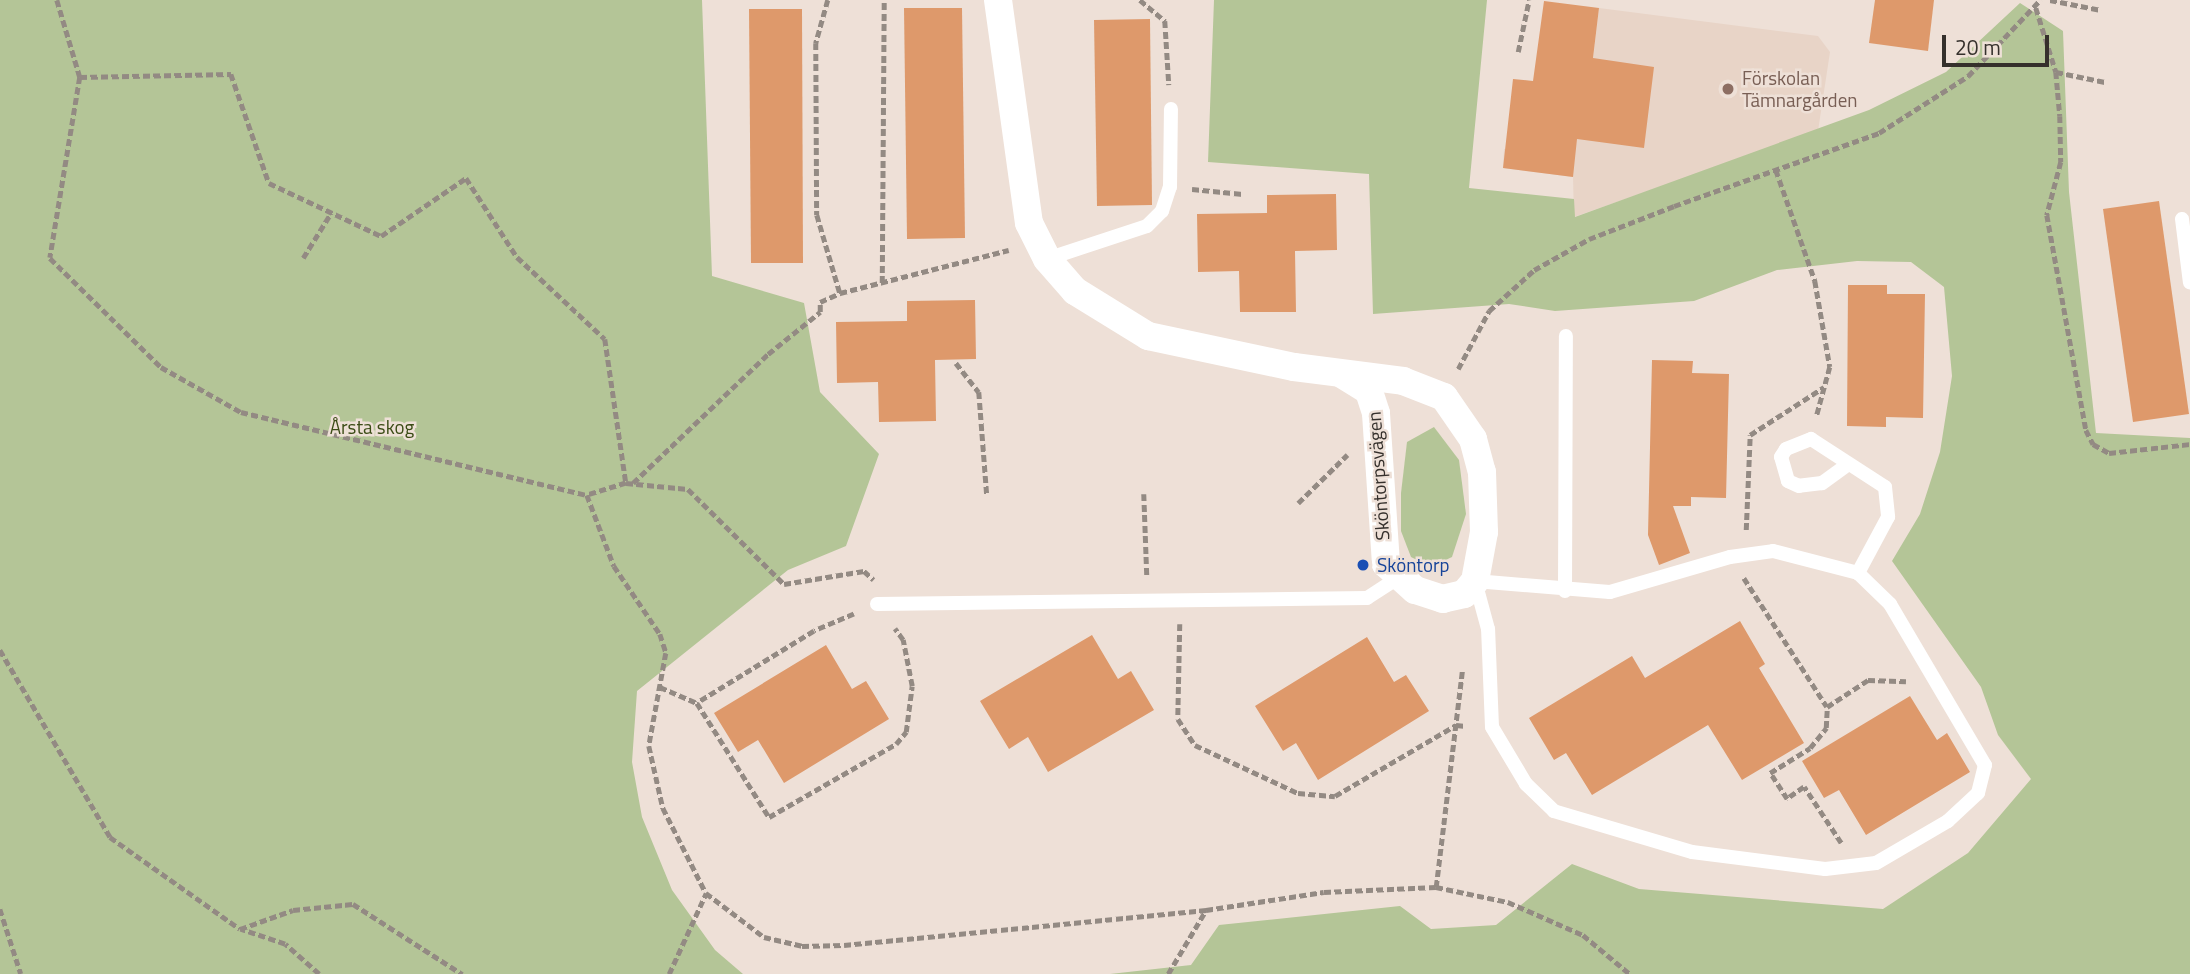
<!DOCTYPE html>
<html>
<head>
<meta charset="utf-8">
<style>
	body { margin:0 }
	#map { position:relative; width:2190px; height:974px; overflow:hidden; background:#eee0d7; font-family:"Titillium Web",sans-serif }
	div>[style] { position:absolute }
	.built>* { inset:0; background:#e8d4c7 }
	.green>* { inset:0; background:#b4c597 }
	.building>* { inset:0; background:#de996b }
	.path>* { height:4.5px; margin-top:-2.25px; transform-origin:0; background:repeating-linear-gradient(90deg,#938a83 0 7px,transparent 0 10.5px) }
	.service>* { height:14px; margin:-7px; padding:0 7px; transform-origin:7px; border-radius:7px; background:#fff }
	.minor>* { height:28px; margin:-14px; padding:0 14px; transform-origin:14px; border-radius:14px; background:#fff }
	.dots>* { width:19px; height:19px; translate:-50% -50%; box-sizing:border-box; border:4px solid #eee0d7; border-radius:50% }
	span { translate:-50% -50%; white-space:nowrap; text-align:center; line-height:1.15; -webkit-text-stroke:5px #eee0d7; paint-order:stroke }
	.education-label { font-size:19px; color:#785e54 }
	.left { translate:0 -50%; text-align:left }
	.park-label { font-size:19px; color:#3b4c16 }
	.street-label { font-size:19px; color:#35302c }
	.transit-label { font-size:19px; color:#164399 }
	.scale { position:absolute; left:1942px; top:35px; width:107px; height:32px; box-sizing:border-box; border:4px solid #35302c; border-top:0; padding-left:9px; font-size:21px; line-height:24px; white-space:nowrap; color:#35302c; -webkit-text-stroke:5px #eee0d7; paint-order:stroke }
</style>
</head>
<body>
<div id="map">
	<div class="built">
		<div style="clip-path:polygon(1599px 8px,1818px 36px,1830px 52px,1818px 131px,1574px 217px,1573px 177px,1503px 168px,1504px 149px,1559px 156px,1593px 59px)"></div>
	</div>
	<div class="green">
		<div style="clip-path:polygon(0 0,702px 0,712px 276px,804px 303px,820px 392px,879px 454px,846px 546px,788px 570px,637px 691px,632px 762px,642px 817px,672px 890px,715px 950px,743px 974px,0 974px)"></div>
		<div style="clip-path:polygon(1214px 0,1487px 0,1469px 188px,1574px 199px,1575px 217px,1869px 110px,1946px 72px,2020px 3px,2063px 31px,2069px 192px,2096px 433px,2190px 438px,2190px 974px,1110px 974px,1191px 965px,1219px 925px,1400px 906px,1431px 929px,1496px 925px,1572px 864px,1639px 889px,1883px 909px,1968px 853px,2031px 779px,1998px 735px,1981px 687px,1892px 561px,1920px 514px,1940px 452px,1952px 376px,1944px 287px,1911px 262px,1857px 261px,1777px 270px,1694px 301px,1555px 311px,1509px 304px,1373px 314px,1369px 174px,1208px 162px)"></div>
		<div style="clip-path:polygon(1434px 427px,1459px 460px,1466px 514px,1452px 557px,1431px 567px,1411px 557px,1401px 531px,1401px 493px,1407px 442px)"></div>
	</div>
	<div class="building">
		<div style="clip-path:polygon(1875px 0,1934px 0,1928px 51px,1869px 43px)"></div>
		<div style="clip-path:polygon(1544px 1px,1599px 8px,1593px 58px,1654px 67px,1644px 148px,1577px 139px,1573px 177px,1503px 168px,1513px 79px,1533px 81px)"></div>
		<div style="clip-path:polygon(904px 8px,962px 8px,965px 238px,907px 239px)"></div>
		<div style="clip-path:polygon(749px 9px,802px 9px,803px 263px,751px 263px)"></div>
		<div style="clip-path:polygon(1150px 19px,1152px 205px,1097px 206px,1094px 20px)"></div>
		<div style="clip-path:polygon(1336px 194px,1337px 250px,1295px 251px,1296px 312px,1240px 312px,1239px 271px,1198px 272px,1197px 214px,1267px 213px,1267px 195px)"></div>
		<div style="clip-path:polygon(2159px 201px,2189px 414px,2133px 422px,2103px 209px)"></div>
		<div style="clip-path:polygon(1848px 285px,1887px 285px,1887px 294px,1925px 294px,1923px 418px,1886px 417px,1886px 427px,1847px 426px)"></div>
		<div style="clip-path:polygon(975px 300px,976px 359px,935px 360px,936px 421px,879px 422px,878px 382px,837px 383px,836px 322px,907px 321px,907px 301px)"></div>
		<div style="clip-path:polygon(1652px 360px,1693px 361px,1692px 373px,1729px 374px,1726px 498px,1691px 497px,1691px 506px,1673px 506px,1690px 553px,1659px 565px,1648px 535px)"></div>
		<div style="clip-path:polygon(1740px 621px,1765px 664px,1759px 668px,1804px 743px,1742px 780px,1708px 725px,1592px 795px,1566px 753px,1554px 760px,1529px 718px,1632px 656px,1645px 678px)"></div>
		<div style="clip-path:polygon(1092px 635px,1118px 679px,1131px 671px,1154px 710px,1048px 772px,1028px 737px,1009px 749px,980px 701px)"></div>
		<div style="clip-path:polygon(1367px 637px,1394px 682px,1406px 675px,1429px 711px,1318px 780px,1296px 743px,1283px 751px,1255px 706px)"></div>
		<div style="clip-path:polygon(826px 645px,852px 689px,866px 681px,889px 719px,784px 783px,758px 740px,738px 752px,714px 713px)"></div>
		<div style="clip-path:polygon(1910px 696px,1937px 740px,1947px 733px,1970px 772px,1866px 835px,1839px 790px,1824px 798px,1802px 761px)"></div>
	</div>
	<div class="path">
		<div style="left:57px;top:0;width:80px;rotate:73.4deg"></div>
		<div style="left:80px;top:77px;width:183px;rotate:99.4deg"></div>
		<div style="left:50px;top:258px;width:156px;rotate:44.5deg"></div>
		<div style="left:161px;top:367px;width:92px;rotate:29.4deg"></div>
		<div style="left:241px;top:412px;width:356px;rotate:13.5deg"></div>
		<div style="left:587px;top:495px;width:76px;rotate:69.2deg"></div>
		<div style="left:614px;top:566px;width:82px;rotate:55.9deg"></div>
		<div style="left:660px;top:634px;width:20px;rotate:72deg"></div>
		<div style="left:666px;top:653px;width:95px;rotate:100.4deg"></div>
		<div style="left:649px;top:746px;width:64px;rotate:77.3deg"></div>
		<div style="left:663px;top:808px;width:95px;rotate:63.2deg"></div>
		<div style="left:706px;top:893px;width:73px;rotate:37.2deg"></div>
		<div style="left:764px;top:937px;width:39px;rotate:13deg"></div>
		<div style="left:802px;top:946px;width:42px;rotate:-1.4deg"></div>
		<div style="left:844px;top:945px;width:364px;rotate:-5.5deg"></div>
		<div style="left:1206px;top:910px;width:119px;rotate:-8.7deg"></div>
		<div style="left:1324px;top:892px;width:112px;rotate:-2.6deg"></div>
		<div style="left:1436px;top:887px;width:74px;rotate:11.8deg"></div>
		<div style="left:1508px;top:902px;width:82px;rotate:23.7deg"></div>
		<div style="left:1583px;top:935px;width:61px;rotate:39.7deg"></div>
		<div style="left:828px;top:0;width:45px;rotate:105.6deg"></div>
		<div style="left:816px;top:43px;width:172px;rotate:89.7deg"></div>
		<div style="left:817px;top:215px;width:81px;rotate:73.6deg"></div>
		<div style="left:840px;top:293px;width:174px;rotate:-14.3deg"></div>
		<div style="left:1140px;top:0;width:33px;rotate:40deg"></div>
		<div style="left:1165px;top:21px;width:64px;rotate:86.4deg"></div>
		<div style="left:2050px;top:0;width:52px;rotate:11.1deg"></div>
		<div style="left:2036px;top:8px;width:67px;rotate:72.6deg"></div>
		<div style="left:2056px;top:72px;width:44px;rotate:84.8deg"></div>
		<div style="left:2060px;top:116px;width:46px;rotate:88.8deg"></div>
		<div style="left:2061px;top:162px;width:55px;rotate:104.8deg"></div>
		<div style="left:2047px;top:215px;width:219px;rotate:79.7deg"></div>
		<div style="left:2086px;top:430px;width:16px;rotate:63deg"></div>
		<div style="left:2093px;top:444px;width:18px;rotate:29deg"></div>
		<div style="left:2109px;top:453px;width:81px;rotate:-6.3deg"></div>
		<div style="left:1518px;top:52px;width:53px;rotate:-78.1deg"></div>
		<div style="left:2056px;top:72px;width:50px;rotate:11.5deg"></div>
		<div style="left:80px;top:77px;width:151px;rotate:-1.1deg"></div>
		<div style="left:231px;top:74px;width:115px;rotate:70.8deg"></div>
		<div style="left:269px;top:183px;width:124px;rotate:25.3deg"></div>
		<div style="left:381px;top:236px;width:103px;rotate:-34.3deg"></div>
		<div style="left:466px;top:178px;width:94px;rotate:57.2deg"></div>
		<div style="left:517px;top:257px;width:120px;rotate:43deg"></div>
		<div style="left:605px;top:339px;width:146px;rotate:81.7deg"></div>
		<div style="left:626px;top:483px;width:41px;rotate:162.9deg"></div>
		<div style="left:1776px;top:170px;width:118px;rotate:70.6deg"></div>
		<div style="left:1815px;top:281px;width:87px;rotate:80.1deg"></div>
		<div style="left:1830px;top:367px;width:50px;rotate:105.2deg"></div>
		<div style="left:1192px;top:189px;width:51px;rotate:5.6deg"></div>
		<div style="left:303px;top:258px;width:53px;rotate:-58.1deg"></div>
		<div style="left:882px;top:283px;width:283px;rotate:-89.6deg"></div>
		<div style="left:956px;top:363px;width:37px;rotate:52deg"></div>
		<div style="left:979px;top:392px;width:104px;rotate:85.6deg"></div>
		<div style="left:1458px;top:369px;width:66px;rotate:-61.9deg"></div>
		<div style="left:1489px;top:311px;width:61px;rotate:-42.3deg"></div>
		<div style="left:1534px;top:270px;width:63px;rotate:-29.4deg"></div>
		<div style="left:1589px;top:239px;width:91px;rotate:-21.2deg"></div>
		<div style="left:1674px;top:206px;width:218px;rotate:-19.6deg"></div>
		<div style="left:1879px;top:133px;width:106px;rotate:-32.6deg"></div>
		<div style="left:1968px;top:76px;width:105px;rotate:-46.5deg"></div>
		<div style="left:626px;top:483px;width:62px;rotate:5.5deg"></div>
		<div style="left:688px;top:489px;width:135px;rotate:44.7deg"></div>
		<div style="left:784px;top:584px;width:81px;rotate:-9.2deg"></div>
		<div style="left:864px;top:571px;width:13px;rotate:42deg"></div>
		<div style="left:633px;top:483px;width:187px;rotate:-43.7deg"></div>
		<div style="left:768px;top:354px;width:67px;rotate:-38.9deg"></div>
		<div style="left:820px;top:312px;width:10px;rotate:-90deg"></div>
		<div style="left:820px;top:302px;width:22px;rotate:-24deg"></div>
		<div style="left:1144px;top:494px;width:82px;rotate:87.9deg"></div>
		<div style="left:1298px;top:503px;width:69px;rotate:-44.4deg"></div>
		<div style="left:1746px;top:530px;width:95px;rotate:-87.6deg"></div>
		<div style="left:1750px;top:435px;width:88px;rotate:-33deg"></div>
		<div style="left:1744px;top:578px;width:153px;rotate:57.2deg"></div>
		<div style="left:854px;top:614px;width:43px;rotate:157deg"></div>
		<div style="left:814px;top:631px;width:137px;rotate:148.4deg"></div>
		<div style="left:697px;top:703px;width:135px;rotate:57.7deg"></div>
		<div style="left:769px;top:817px;width:146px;rotate:-29.9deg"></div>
		<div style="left:896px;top:744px;width:16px;rotate:-50deg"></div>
		<div style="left:906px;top:732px;width:46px;rotate:-82.6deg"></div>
		<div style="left:912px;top:686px;width:47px;rotate:-101.1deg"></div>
		<div style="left:903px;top:640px;width:14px;rotate:-126deg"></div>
		<div style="left:1180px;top:624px;width:95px;rotate:91.2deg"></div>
		<div style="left:1178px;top:719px;width:31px;rotate:57deg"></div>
		<div style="left:1195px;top:745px;width:114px;rotate:25deg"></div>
		<div style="left:1298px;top:793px;width:37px;rotate:5deg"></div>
		<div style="left:1335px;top:796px;width:140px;rotate:-30.4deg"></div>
		<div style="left:1456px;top:725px;width:10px;rotate:6deg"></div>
		<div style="left:0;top:650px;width:217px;rotate:59.5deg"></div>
		<div style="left:110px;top:837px;width:159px;rotate:35.3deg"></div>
		<div style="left:660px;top:687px;width:40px;rotate:23.4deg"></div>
		<div style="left:1841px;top:843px;width:67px;rotate:-123.5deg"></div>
		<div style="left:1804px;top:787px;width:21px;rotate:145deg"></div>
		<div style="left:1787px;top:799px;width:31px;rotate:-123deg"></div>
		<div style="left:1770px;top:773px;width:47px;rotate:-32deg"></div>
		<div style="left:1810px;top:748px;width:26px;rotate:-51deg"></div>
		<div style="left:1826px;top:728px;width:21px;rotate:-87deg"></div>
		<div style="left:1827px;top:707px;width:49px;rotate:-33.4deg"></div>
		<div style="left:1868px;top:680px;width:38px;rotate:2deg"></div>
		<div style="left:1436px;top:887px;width:218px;rotate:-83.1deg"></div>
		<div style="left:0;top:909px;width:68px;rotate:72.1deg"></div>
		<div style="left:319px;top:974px;width:45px;rotate:-138.6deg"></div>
		<div style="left:285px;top:944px;width:47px;rotate:-161.6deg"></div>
		<div style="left:240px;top:929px;width:56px;rotate:-19.7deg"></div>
		<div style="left:293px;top:910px;width:60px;rotate:-5.7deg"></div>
		<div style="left:353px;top:904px;width:130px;rotate:32.7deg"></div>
		<div style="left:669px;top:974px;width:89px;rotate:-65.4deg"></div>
		<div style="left:1168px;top:974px;width:74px;rotate:-59.3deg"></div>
	</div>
	<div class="service">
		<div style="left:2182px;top:219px;width:64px;rotate:82.9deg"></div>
		<div style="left:1047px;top:259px;width:105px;rotate:-18.3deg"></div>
		<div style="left:1147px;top:226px;width:21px;rotate:-45deg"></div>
		<div style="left:1162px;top:211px;width:25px;rotate:-72deg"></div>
		<div style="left:1170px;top:187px;width:78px;rotate:-89.3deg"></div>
		<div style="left:1847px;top:465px;width:31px;rotate:144deg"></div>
		<div style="left:1822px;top:483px;width:23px;rotate:173deg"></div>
		<div style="left:1799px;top:486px;width:12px;rotate:-156deg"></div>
		<div style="left:1788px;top:481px;width:25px;rotate:-106deg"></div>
		<div style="left:1781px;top:457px;width:9px;rotate:-58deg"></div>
		<div style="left:1786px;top:449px;width:27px;rotate:-22deg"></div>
		<div style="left:1811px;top:439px;width:88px;rotate:33deg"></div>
		<div style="left:1885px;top:487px;width:30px;rotate:84deg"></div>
		<div style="left:1888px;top:517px;width:64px;rotate:118.2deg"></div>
		<div style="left:1773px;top:551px;width:88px;rotate:14.5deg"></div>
		<div style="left:1858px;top:573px;width:45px;rotate:44.1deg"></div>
		<div style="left:1890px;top:604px;width:187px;rotate:59.5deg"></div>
		<div style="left:1985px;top:765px;width:29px;rotate:104deg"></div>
		<div style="left:1978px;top:793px;width:41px;rotate:137deg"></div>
		<div style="left:1948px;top:821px;width:83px;rotate:149.7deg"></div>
		<div style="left:1876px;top:863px;width:51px;rotate:173.3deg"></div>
		<div style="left:1825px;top:869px;width:134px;rotate:-172.7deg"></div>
		<div style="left:1692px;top:852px;width:144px;rotate:-163.5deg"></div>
		<div style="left:1554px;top:811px;width:39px;rotate:-136deg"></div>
		<div style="left:1526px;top:784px;width:66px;rotate:-120.8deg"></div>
		<div style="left:1492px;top:727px;width:98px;rotate:-92.3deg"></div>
		<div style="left:1488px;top:629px;width:50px;rotate:-105.2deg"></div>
		<div style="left:1475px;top:581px;width:135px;rotate:4.7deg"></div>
		<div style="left:1610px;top:592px;width:125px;rotate:-16.3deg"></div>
		<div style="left:1730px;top:557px;width:43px;rotate:-7.9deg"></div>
		<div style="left:1565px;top:591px;width:255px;rotate:-89.8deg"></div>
		<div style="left:877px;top:604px;width:490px;rotate:-0.7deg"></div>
		<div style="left:1367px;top:598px;width:37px;rotate:-33deg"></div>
	</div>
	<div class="minor">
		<div style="left:998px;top:0;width:225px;rotate:82.1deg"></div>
		<div style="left:1029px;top:223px;width:40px;rotate:63.4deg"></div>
		<div style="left:1047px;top:259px;width:43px;rotate:48.8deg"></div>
		<div style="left:1075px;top:291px;width:86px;rotate:31.7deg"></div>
		<div style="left:1148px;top:336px;width:149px;rotate:12deg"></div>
		<div style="left:1294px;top:367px;width:110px;rotate:7.3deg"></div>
		<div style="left:1403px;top:381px;width:44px;rotate:21.3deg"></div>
		<div style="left:1444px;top:397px;width:51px;rotate:55.4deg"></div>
		<div style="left:1473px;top:439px;width:34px;rotate:75deg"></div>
		<div style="left:1482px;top:472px;width:60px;rotate:88.1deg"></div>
		<div style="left:1484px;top:532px;width:50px;rotate:100.4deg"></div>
		<div style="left:1475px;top:581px;width:17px;rotate:130deg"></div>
		<div style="left:1464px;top:594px;width:22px;rotate:167deg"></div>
		<div style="left:1443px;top:599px;width:29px;rotate:-162deg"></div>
		<div style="left:1415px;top:590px;width:39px;rotate:-138deg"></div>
		<div style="left:1386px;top:564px;width:151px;rotate:-93.8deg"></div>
		<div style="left:1376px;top:413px;width:23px;rotate:-108deg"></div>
		<div style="left:1369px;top:391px;width:31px;rotate:-148deg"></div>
	</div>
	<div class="dots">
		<div style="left:1728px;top:89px;background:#8d6e63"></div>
		<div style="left:1363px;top:565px;background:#1a4fb4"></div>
	</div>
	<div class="education-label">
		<span class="left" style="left:1742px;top:89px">Förskolan<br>Tämnargården</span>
	</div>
	<div class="park-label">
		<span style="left:372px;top:427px">Årsta skog</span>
	</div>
	<div class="street-label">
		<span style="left:1378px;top:476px;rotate:-94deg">Sköntorpsvägen</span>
	</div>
	<div class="transit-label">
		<span class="left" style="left:1377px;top:565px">Sköntorp</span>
	</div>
	<div class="scale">20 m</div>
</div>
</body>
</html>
